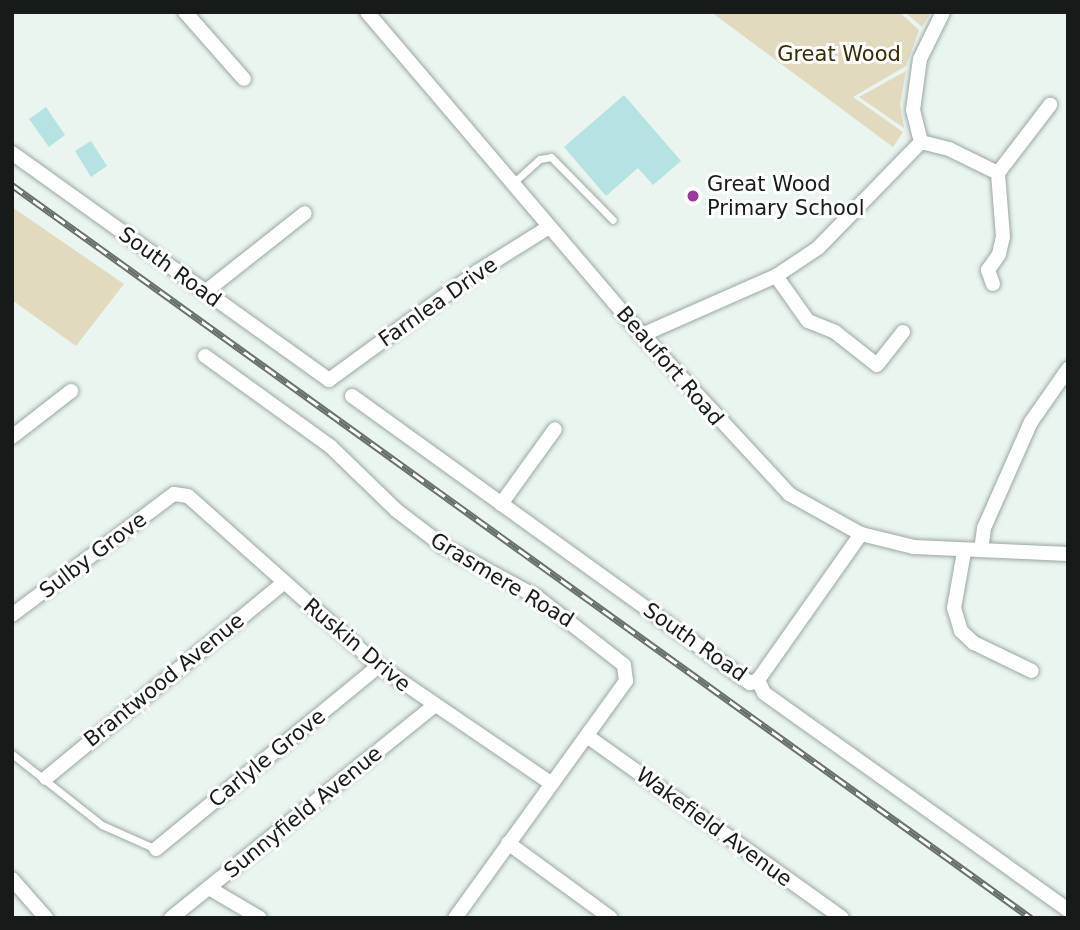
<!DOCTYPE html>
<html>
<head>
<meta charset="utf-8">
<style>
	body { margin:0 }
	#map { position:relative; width:1080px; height:930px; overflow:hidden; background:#e9f5ee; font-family:"DejaVu Sans",sans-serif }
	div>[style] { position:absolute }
	.green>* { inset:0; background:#e1dabe }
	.building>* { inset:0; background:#b4e3e1 }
	.roads { filter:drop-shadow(0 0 2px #9ca7a1) drop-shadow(0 0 2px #9ca7a1) }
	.service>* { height:7px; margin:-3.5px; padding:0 3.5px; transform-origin:3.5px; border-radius:3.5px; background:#fff }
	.minor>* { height:14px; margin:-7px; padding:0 7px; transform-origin:7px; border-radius:7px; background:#fff }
	.rail>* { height:7px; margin-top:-3.5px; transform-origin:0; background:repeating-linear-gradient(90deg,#fff 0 13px,#69706c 0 26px); box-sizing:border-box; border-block:2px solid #69706c }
	.dots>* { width:19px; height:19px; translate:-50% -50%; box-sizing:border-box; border:4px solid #fff; border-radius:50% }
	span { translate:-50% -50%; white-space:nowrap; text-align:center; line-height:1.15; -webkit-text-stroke:6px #fff; paint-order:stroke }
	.park-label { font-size:21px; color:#372c00 }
	.poi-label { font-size:21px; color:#161a18 }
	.left { translate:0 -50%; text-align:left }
	.street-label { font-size:21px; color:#161a18 }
	.frame { position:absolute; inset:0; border:14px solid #161a18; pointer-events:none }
</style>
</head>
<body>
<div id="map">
	<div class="green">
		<div style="clip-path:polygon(711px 12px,899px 12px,919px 30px,906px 66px,853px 97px,903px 132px,893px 147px)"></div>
		<div style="clip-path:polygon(905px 12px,931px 12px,922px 27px)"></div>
		<div style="clip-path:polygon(906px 71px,900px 105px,904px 128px,859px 97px)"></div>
		<div style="clip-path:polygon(12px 207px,124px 284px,76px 346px,12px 300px)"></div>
	</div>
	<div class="building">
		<div style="clip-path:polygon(624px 95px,681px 161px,653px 185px,638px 168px,606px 196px,564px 147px)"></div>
		<div style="clip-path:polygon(46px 107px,65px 135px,49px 147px,29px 119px)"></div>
		<div style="clip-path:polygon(91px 141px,107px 166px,91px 177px,75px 151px)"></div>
	</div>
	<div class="roads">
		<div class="service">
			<div style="left:513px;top:183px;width:36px;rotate:-42deg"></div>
			<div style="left:540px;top:159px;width:11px;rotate:-10deg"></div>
			<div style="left:551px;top:157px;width:88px;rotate:45.5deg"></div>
			<div style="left:12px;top:754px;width:115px;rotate:38.3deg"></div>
			<div style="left:102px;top:825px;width:59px;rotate:24deg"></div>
		</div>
		<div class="minor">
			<div style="left:185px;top:12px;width:89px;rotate:48.6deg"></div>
			<div style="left:367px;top:12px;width:424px;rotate:49.6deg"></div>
			<div style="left:642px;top:335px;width:217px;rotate:47.2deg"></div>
			<div style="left:789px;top:494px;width:82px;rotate:29.1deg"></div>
			<div style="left:861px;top:534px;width:55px;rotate:13.8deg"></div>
			<div style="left:914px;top:547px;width:154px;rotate:2.6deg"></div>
			<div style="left:921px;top:142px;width:33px;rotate:-104deg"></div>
			<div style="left:913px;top:110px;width:51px;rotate:-82.2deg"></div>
			<div style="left:920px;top:59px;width:52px;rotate:-63.9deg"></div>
			<div style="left:12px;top:153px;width:390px;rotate:35.6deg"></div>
			<div style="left:329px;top:380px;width:183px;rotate:-36.1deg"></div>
			<div style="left:477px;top:272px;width:85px;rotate:-32deg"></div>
			<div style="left:776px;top:276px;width:55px;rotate:54.6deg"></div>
			<div style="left:808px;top:321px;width:29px;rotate:22deg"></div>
			<div style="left:835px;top:332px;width:53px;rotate:38.2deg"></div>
			<div style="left:877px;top:365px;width:42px;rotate:-51.8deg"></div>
			<div style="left:993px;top:284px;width:15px;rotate:-110deg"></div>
			<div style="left:988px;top:270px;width:19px;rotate:-55deg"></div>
			<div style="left:999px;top:254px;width:17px;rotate:-77deg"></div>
			<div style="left:1003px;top:237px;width:64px;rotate:-94.5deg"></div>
			<div style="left:998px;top:173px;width:86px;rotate:-52.6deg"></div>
			<div style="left:205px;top:292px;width:127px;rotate:-38.3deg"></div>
			<div style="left:642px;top:335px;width:146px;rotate:-23.8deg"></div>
			<div style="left:776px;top:276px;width:50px;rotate:-33.7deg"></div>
			<div style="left:818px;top:248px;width:148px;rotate:-45.8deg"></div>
			<div style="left:921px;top:142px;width:29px;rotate:14deg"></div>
			<div style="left:949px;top:149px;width:55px;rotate:26.1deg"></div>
			<div style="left:205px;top:356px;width:154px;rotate:35.8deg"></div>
			<div style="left:330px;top:446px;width:92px;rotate:44.1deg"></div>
			<div style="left:396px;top:510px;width:59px;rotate:37.5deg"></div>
			<div style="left:443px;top:546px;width:107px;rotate:28.5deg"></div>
			<div style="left:537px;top:597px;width:110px;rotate:38deg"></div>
			<div style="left:624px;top:665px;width:16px;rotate:83deg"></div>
			<div style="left:626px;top:681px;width:292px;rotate:125.8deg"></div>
			<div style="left:352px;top:396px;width:491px;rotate:35.8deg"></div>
			<div style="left:750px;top:683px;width:9px;rotate:-21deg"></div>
			<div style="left:758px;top:680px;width:14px;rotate:65deg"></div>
			<div style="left:764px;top:693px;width:374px;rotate:35.5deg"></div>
			<div style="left:12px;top:437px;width:75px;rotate:-37.9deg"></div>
			<div style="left:501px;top:504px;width:92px;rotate:-54.2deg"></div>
			<div style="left:981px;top:550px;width:22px;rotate:-82deg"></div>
			<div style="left:984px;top:528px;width:116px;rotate:-66.1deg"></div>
			<div style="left:1031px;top:422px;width:65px;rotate:-55.1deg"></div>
			<div style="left:964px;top:552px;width:57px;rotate:100.1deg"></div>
			<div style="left:954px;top:608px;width:24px;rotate:73deg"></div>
			<div style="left:961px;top:631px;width:18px;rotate:43deg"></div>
			<div style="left:974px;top:643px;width:64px;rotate:25.8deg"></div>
			<div style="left:12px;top:615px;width:202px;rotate:-36.8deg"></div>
			<div style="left:174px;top:494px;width:14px;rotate:8deg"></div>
			<div style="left:188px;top:496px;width:256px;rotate:41.7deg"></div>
			<div style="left:379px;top:666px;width:209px;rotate:34.3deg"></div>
			<div style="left:758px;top:680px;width:179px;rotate:-54.8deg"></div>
			<div style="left:587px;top:736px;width:313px;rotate:35.5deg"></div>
			<div style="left:46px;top:778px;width:307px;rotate:-39.4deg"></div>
			<div style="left:508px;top:843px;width:127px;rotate:36.1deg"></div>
			<div style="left:156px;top:849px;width:288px;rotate:-39.4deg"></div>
			<div style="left:12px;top:879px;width:52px;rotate:48.9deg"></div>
			<div style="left:209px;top:888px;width:59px;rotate:30.5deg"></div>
			<div style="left:171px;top:918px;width:338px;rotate:-38.9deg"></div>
		</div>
	</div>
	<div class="rail">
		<div style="left:12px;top:185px;width:1255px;rotate:35.73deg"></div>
	</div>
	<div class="dots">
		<div style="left:693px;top:196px;background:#9c399f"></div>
	</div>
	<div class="park-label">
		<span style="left:839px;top:54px">Great Wood</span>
	</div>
	<div class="poi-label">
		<span class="left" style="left:707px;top:196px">Great Wood<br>Primary School</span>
	</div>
	<div class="street-label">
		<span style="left:170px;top:267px;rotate:36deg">South Road</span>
		<span style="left:438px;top:302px;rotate:-35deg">Farnlea Drive</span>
		<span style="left:670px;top:366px;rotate:49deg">Beaufort Road</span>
		<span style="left:93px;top:555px;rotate:-37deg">Sulby Grove</span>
		<span style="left:502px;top:580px;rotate:31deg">Grasmere Road</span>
		<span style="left:695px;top:642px;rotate:35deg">South Road</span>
		<span style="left:357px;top:645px;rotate:40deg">Ruskin Drive</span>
		<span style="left:164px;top:680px;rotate:-39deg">Brantwood Avenue</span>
		<span style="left:267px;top:758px;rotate:-39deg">Carlyle Grove</span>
		<span style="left:303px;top:812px;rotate:-39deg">Sunnyfield Avenue</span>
		<span style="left:714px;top:827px;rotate:36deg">Wakefield Avenue</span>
	</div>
	<div class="frame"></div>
</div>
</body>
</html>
